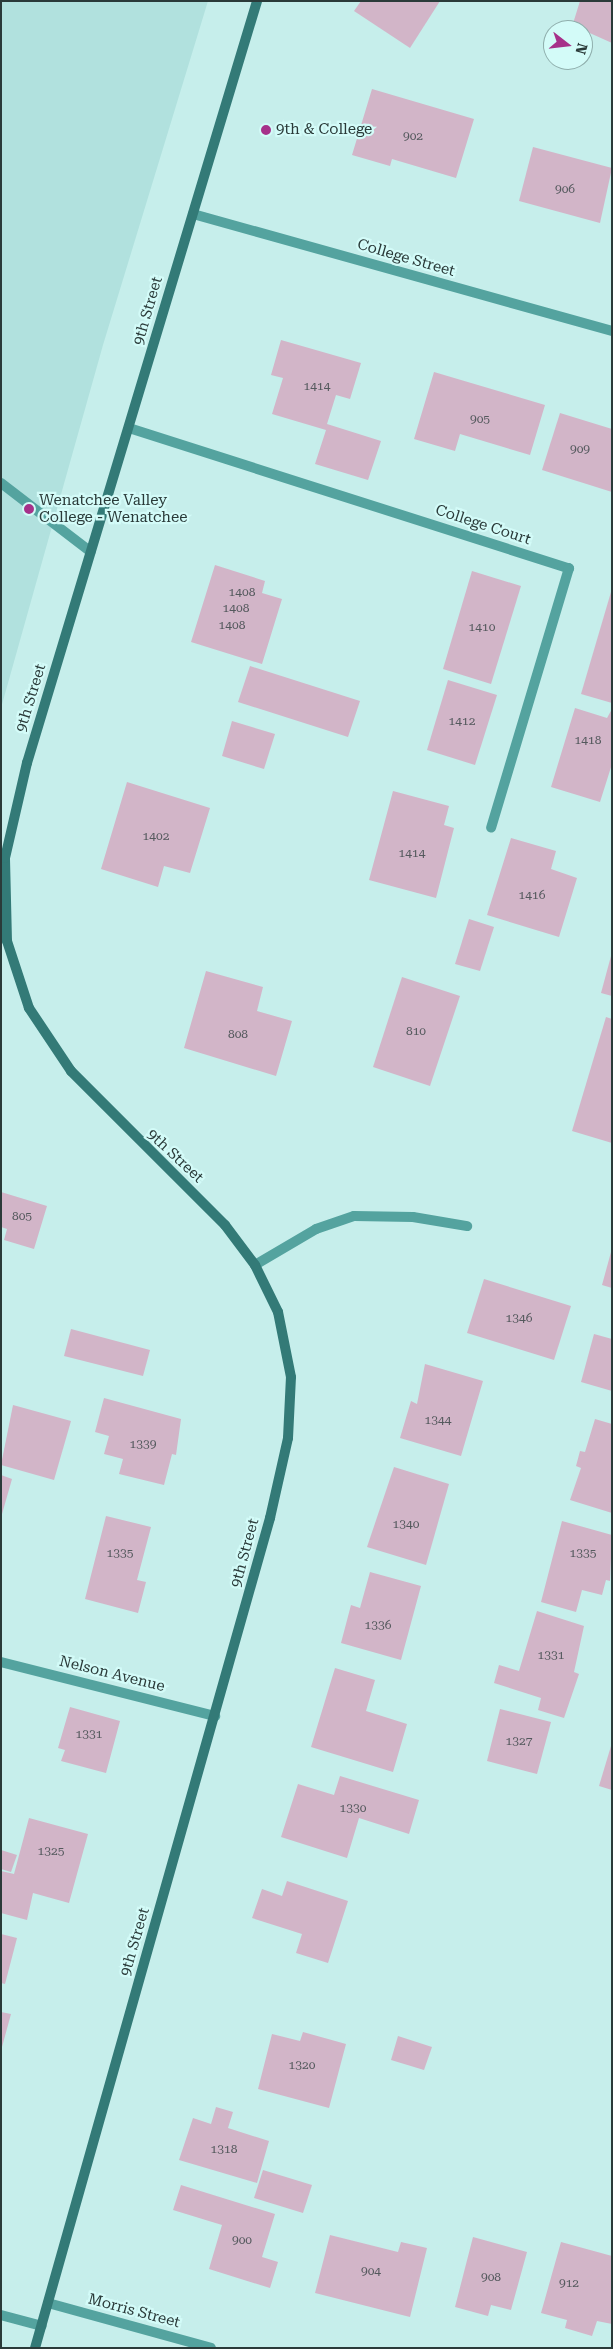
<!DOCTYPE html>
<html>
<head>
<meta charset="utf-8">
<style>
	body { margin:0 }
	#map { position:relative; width:613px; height:2349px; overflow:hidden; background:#c6eeeb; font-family:"Roboto Serif",serif }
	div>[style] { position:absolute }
	.built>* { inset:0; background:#b1e1de }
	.building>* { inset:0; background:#d2b5c8 }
	.lane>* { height:10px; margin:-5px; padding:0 5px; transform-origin:5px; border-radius:5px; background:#54a39f }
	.street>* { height:10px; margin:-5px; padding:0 5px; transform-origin:5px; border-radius:5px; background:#54a39f }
	.secondary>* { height:10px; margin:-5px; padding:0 5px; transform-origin:5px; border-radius:5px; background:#337a77 }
	.dots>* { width:14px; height:14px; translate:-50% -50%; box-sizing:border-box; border:2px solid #d3fbf8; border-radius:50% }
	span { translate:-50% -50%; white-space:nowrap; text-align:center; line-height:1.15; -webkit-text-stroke:4.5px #d3fbf8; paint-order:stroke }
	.number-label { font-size:12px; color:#54595d }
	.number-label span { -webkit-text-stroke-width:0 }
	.poi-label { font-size:15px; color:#2a3a39 }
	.left { translate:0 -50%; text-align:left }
	.street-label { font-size:15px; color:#2a3a39 }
	.frame { position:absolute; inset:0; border:2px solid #2a3a39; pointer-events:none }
	.north { position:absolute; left:543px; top:20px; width:50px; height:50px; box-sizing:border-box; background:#d3fbf8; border:1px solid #8faeac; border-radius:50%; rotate:106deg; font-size:14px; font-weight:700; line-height:20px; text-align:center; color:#2a3a39 }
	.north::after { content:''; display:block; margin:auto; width:18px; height:22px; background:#a6318a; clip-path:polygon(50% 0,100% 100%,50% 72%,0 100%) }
</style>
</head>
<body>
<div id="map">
	<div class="built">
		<div style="clip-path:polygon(1px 1px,208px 1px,103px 345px,1px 708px)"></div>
	</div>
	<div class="building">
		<div style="clip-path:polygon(361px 1px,440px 1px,410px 48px,354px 11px)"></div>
		<div style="clip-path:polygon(580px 1px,612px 1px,612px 43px,583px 30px,571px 30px)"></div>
		<div style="clip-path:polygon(372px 89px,474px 119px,456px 178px,392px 159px,390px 166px,352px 155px)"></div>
		<div style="clip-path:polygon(533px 147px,612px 168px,600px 223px,519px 201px)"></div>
		<div style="clip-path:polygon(281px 340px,361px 363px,350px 399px,336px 395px,327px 424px,381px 441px,368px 480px,315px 464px,326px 430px,272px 414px,283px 378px,271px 375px)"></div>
		<div style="clip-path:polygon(434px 372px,545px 405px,530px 455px,460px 434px,455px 451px,414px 439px)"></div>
		<div style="clip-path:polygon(560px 413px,612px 429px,612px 492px,542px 470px)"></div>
		<div style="clip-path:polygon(215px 565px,265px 581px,262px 593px,282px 599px,262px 664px,191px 642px)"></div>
		<div style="clip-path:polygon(472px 571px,521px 586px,491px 684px,443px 669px)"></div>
		<div style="clip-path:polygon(611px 592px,612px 592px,612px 703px,581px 694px)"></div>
		<div style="clip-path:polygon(250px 666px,360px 701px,348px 737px,238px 702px)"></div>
		<div style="clip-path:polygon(448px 680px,497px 695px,475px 765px,427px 750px)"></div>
		<div style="clip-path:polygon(575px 708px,607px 718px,612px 709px,612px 764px,600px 802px,551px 787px)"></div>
		<div style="clip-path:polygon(232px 721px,275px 734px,264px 769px,222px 756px)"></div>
		<div style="clip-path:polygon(127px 782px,210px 808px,190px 873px,164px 866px,158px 887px,101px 869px)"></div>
		<div style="clip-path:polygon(393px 791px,449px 806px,444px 825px,454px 828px,436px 898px,369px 880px)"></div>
		<div style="clip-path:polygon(511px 838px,556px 851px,551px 869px,577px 878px,559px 937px,487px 915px)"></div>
		<div style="clip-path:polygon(469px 919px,494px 927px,480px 971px,455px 964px)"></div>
		<div style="clip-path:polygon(611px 956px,612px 956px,612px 996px,601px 993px)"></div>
		<div style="clip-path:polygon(206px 971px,263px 987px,257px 1011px,292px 1021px,276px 1076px,184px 1048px)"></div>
		<div style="clip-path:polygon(402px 977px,460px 996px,430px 1086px,373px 1067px)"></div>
		<div style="clip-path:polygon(606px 1017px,612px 1019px,612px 1143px,572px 1131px)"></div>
		<div style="clip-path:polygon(1px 1192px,47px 1206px,34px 1249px,4px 1240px,7px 1229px,1px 1227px)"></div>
		<div style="clip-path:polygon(611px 1252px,612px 1252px,612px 1288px,602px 1285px)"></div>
		<div style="clip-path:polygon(484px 1279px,571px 1306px,554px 1360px,467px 1333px)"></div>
		<div style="clip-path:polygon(71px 1329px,150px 1350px,143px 1376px,64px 1356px)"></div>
		<div style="clip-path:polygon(594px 1334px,612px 1339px,612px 1391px,581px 1382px)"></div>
		<div style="clip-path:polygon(425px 1364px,483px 1381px,461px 1456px,400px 1438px,411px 1401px,417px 1404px)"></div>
		<div style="clip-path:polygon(104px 1398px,181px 1419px,176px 1455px,172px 1454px,164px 1485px,119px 1474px,123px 1459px,104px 1454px,109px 1436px,95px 1432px)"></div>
		<div style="clip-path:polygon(13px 1405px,71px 1421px,54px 1480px,1px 1465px)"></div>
		<div style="clip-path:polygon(595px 1419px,612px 1424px,612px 1513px,570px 1500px,581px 1468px,576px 1466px,580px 1451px,585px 1452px)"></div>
		<div style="clip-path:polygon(394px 1467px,449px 1484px,426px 1565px,367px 1547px)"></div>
		<div style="clip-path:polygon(1px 1475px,12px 1479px,2px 1514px,1px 1514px)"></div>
		<div style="clip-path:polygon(106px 1516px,151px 1527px,137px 1580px,146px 1582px,138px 1613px,85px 1599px)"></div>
		<div style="clip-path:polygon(562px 1521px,612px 1535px,610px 1581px,606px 1580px,602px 1595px,582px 1590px,576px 1612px,541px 1602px)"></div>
		<div style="clip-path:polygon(370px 1572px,421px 1586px,401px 1660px,341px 1643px,351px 1605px,360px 1608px)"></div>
		<div style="clip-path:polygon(537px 1611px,584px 1626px,574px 1672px,579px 1674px,564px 1718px,538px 1710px,541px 1698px,494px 1683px,499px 1665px,519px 1671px)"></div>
		<div style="clip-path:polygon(335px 1668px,375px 1680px,366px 1711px,407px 1724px,393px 1772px,311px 1747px)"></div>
		<div style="clip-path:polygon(70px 1707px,120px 1721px,106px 1773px,61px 1761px,65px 1750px,58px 1748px)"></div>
		<div style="clip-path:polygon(500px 1709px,551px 1722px,537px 1774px,487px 1761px)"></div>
		<div style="clip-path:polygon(611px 1746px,612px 1746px,612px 1790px,599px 1786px)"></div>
		<div style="clip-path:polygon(340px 1776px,419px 1800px,409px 1834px,359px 1818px,347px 1858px,281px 1837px,298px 1784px,334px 1795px)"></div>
		<div style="clip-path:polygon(29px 1818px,88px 1834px,69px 1903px,33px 1893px,27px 1920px,1px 1913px,1px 1871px,14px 1874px)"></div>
		<div style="clip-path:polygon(1px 1850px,17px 1855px,11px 1872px,1px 1869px)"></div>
		<div style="clip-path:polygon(287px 1881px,348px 1901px,328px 1963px,296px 1953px,302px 1934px,252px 1918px,262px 1889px,282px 1896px)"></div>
		<div style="clip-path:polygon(1px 1934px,17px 1938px,5px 1984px,1px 1983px)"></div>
		<div style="clip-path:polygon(1px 2012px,11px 2014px,2px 2047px,1px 2047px)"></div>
		<div style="clip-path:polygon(303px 2032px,346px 2044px,329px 2108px,258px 2089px,272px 2034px,300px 2041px)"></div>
		<div style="clip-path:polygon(398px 2036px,432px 2047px,424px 2070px,391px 2060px)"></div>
		<div style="clip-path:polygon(216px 2107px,233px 2112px,228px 2128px,269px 2141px,257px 2183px,179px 2160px,193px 2118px,211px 2124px)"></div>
		<div style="clip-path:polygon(263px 2170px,312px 2185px,303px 2213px,254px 2198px)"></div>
		<div style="clip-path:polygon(181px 2185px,275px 2214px,262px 2257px,278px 2262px,270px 2288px,209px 2269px,222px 2225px,173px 2210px)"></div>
		<div style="clip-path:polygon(330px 2235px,398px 2252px,401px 2242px,427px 2248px,410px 2317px,315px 2293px)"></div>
		<div style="clip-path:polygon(473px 2237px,527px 2252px,511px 2310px,491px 2305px,488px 2316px,455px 2307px)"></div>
		<div style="clip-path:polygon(561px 2242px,612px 2256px,612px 2324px,597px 2321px,592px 2336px,565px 2328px,567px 2320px,541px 2313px)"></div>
	</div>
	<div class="lane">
		<div style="left:1px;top:483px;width:113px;rotate:37.5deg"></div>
		<div style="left:1px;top:2315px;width:42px;rotate:15deg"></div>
	</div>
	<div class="street">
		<div style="left:193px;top:214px;width:435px;rotate:15.6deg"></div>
		<div style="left:129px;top:428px;width:462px;rotate:17.7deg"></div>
		<div style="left:569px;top:568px;width:271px;rotate:106.7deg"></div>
		<div style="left:255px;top:1265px;width:71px;rotate:-30.5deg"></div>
		<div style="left:316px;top:1229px;width:40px;rotate:-18.9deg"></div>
		<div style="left:354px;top:1216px;width:59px;rotate:1deg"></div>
		<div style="left:413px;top:1217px;width:55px;rotate:9.5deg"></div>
		<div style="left:1px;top:1662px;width:221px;rotate:14.2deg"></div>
		<div style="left:48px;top:2303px;width:169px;rotate:15.4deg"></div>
	</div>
	<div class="secondary">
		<div style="left:35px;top:2348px;width:863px;rotate:-74.19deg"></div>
		<div style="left:270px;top:1518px;width:82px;rotate:-77.3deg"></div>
		<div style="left:288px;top:1438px;width:61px;rotate:-87.2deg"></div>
		<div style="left:291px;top:1377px;width:66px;rotate:-101.3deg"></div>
		<div style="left:278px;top:1312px;width:52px;rotate:-116.1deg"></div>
		<div style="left:255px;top:1265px;width:50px;rotate:-126.9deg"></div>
		<div style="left:225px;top:1225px;width:218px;rotate:-135deg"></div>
		<div style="left:71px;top:1071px;width:76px;rotate:-123.7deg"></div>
		<div style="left:29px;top:1008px;width:71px;rotate:-108.2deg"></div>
		<div style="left:7px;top:941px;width:83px;rotate:-91.4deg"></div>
		<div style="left:5px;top:858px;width:98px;rotate:-77deg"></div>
		<div style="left:27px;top:763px;width:796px;rotate:-73.2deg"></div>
	</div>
	<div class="dots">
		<div style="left:266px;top:130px;background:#a6318a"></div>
		<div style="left:29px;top:509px;background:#a6318a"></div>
	</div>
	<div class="number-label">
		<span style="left:413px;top:137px">902</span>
		<span style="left:565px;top:190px">906</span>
		<span style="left:317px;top:387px">1414</span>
		<span style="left:480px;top:420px">905</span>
		<span style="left:580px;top:450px">909</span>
		<span style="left:242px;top:593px">1408</span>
		<span style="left:236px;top:609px">1408</span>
		<span style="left:232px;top:626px">1408</span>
		<span style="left:482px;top:628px">1410</span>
		<span style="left:462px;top:722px">1412</span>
		<span style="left:588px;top:741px">1418</span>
		<span style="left:156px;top:837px">1402</span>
		<span style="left:412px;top:854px">1414</span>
		<span style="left:532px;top:896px">1416</span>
		<span style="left:416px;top:1032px">810</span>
		<span style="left:238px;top:1035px">808</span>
		<span style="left:22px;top:1217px">805</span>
		<span style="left:519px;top:1319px">1346</span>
		<span style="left:438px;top:1421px">1344</span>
		<span style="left:143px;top:1445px">1339</span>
		<span style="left:406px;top:1525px">1340</span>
		<span style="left:120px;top:1554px">1335</span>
		<span style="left:583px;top:1554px">1335</span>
		<span style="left:378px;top:1626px">1336</span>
		<span style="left:551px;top:1656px">1331</span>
		<span style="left:89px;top:1735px">1331</span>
		<span style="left:519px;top:1742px">1327</span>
		<span style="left:353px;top:1809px">1330</span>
		<span style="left:51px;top:1852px">1325</span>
		<span style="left:302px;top:2066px">1320</span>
		<span style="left:224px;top:2150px">1318</span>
		<span style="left:242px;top:2241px">900</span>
		<span style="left:371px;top:2272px">904</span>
		<span style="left:491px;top:2278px">908</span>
		<span style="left:569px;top:2284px">912</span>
	</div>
	<div class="poi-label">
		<span class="left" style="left:276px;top:130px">9th &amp; College</span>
		<span class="left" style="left:39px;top:509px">Wenatchee Valley<br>College - Wenatchee</span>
	</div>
	<div class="street-label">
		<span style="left:406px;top:258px;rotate:16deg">College Street</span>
		<span style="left:148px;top:311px;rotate:-74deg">9th Street</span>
		<span style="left:483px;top:525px;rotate:18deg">College Court</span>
		<span style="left:31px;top:698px;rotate:-73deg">9th Street</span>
		<span style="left:175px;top:1156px;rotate:43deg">9th Street</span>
		<span style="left:245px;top:1553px;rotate:-75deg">9th Street</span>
		<span style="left:112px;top:1674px;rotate:14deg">Nelson Avenue</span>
		<span style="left:135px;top:1942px;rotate:-74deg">9th Street</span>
		<span style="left:134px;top:2311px;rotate:15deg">Morris Street</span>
	</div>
	<div class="frame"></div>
	<div class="north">N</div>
</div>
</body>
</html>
